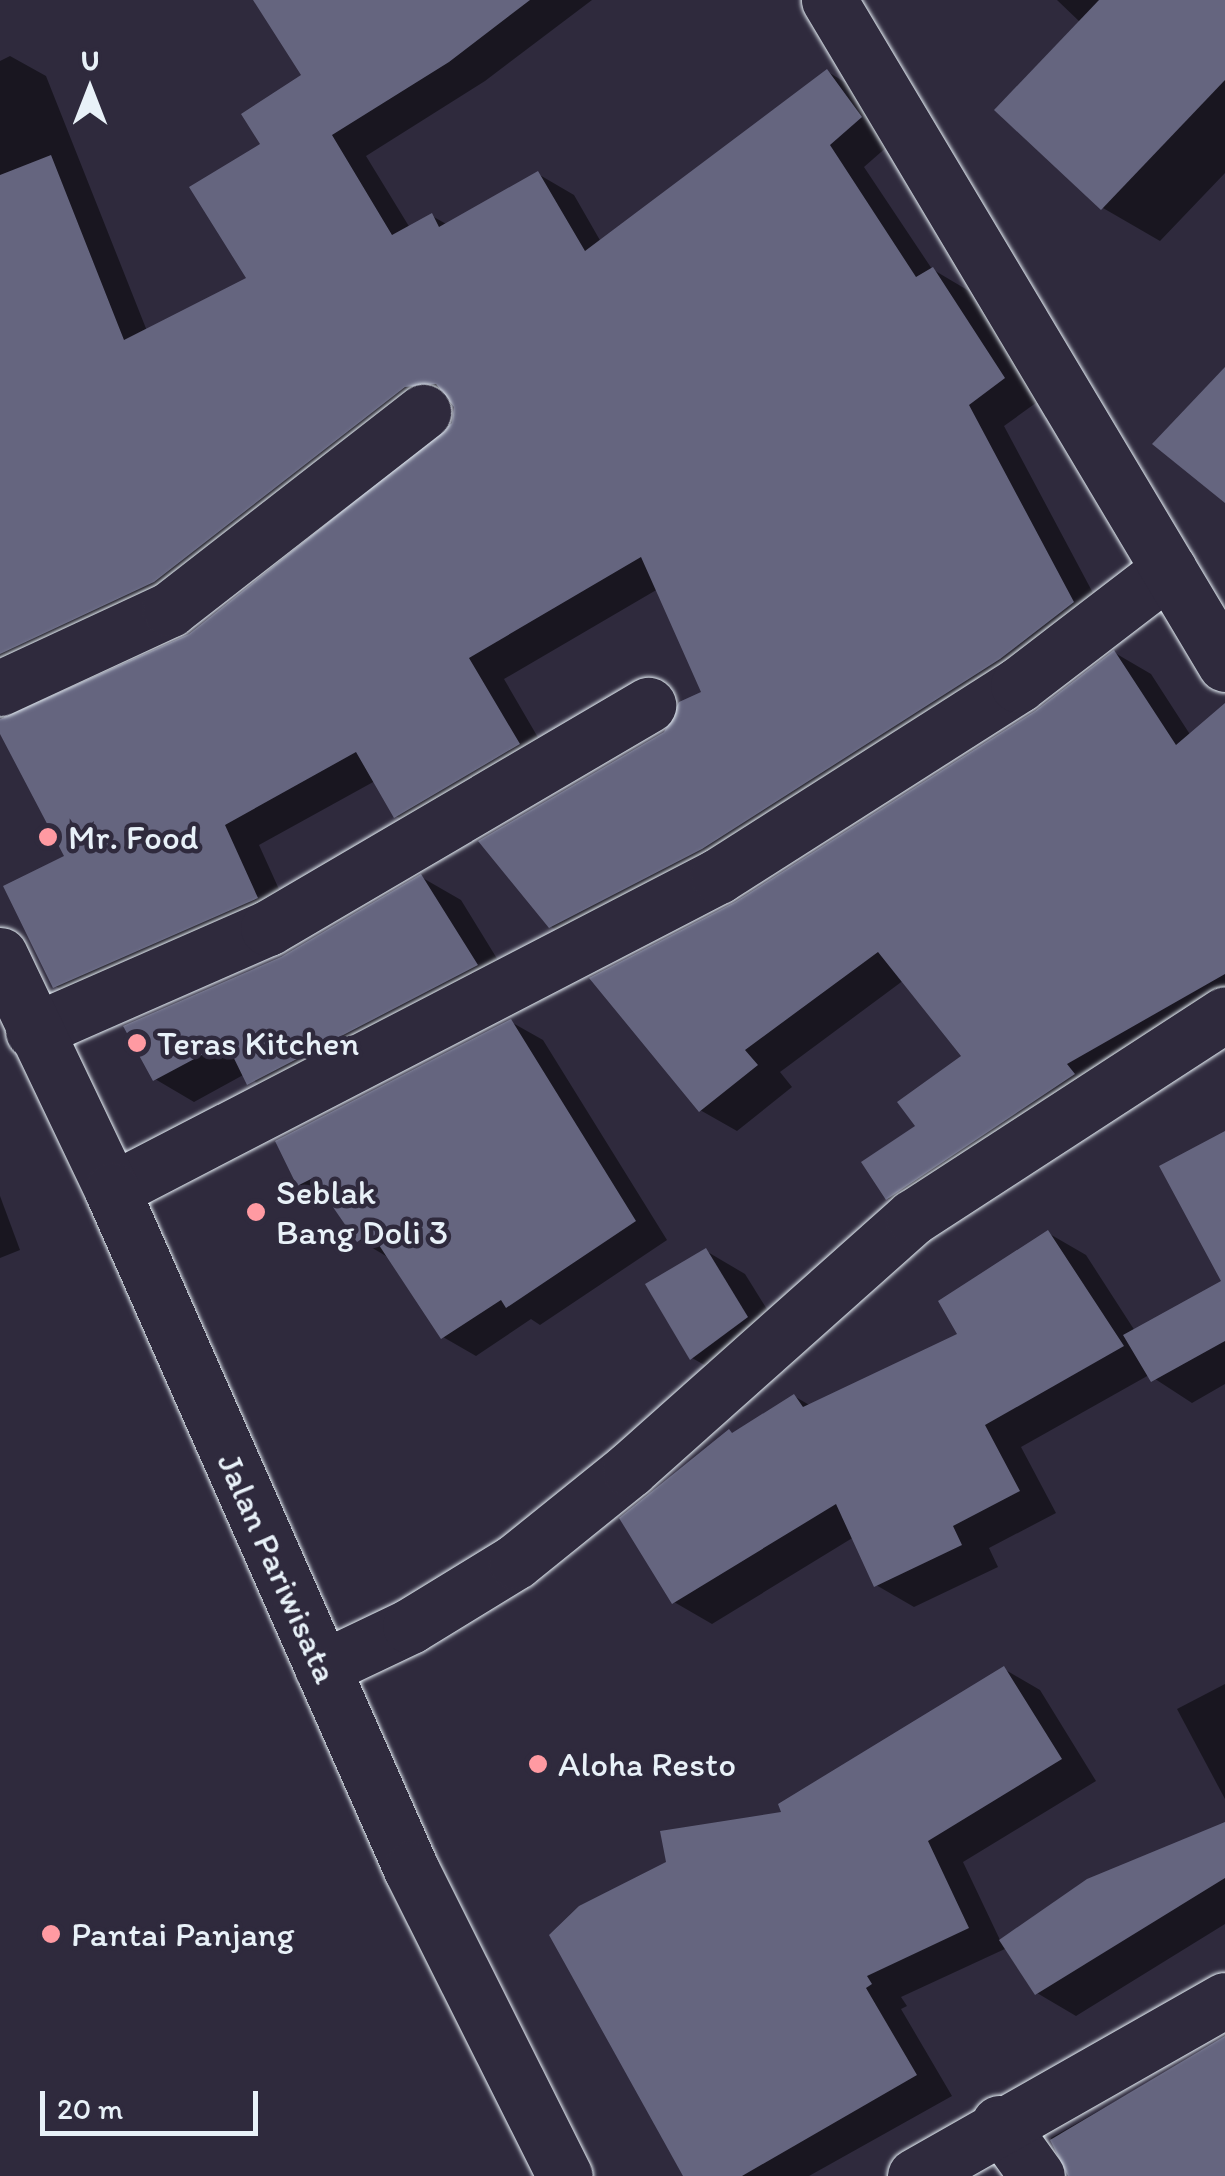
<!DOCTYPE html>
<html>
<head>
<meta charset="utf-8">
<style>
	body { margin:0 }
	#map { position:relative; width:1225px; height:2176px; overflow:hidden; background:#2f2a3d; font-family:Itim,sans-serif }
	div>[style] { position:absolute }
	.shadow>* { inset:0; background:#0007 }
	.building>* { inset:0; background:#65657f }
	.roads { filter:drop-shadow(0 0 2px #e8f1f8) drop-shadow(0 0 2px #e8f1f8) }
	.minor>* { height:55px; margin:-27.5px; padding:0 27.5px; transform-origin:27.5px; border-radius:27.5px; background:#2f2a3d }
	.tertiary>* { height:55px; margin:-27.5px; padding:0 27.5px; transform-origin:27.5px; border-radius:27.5px; background:#2f2a3d }
	.primary>* { height:55px; margin:-27.5px; padding:0 27.5px; transform-origin:27.5px; border-radius:27.5px; background:#2f2a3d }
	.dots>* { width:28px; height:28px; translate:-50% -50%; box-sizing:border-box; border:5px solid #2f2a3d; border-radius:50% }
	span { translate:-50% -50%; white-space:nowrap; text-align:center; line-height:1.15; -webkit-text-stroke:9px #2f2a3d; paint-order:stroke }
	.poi-label { font-size:35px; color:#e8f1f8 }
	.left { translate:0 -50%; text-align:left }
	.street-label { font-size:35px; color:#e8f1f8 }
	.north { position:absolute; left:40px; top:40px; width:100px; height:100px; -webkit-text-stroke:8px #2f2a3d; paint-order:stroke; rotate:0deg; font-size:28px; font-weight:700; line-height:40px; text-align:center; color:#e8f1f8 }
	.north::after { content:''; display:block; margin:auto; width:35px; height:45px; background:#e8f1f8; clip-path:polygon(50% 0,100% 100%,50% 72%,0 100%) }
	.scale { position:absolute; left:40px; top:2091px; width:218px; height:45px; box-sizing:border-box; border:5px solid #e8f1f8; border-top:0; padding-left:12px; font-size:30px; line-height:35px; white-space:nowrap; color:#e8f1f8; -webkit-text-stroke:8px #2f2a3d; paint-order:stroke }
</style>
</head>
<body>
<div id="map">
	<div class="shadow">
		<div style="clip-path:polygon(256px 0,592px 0,485px 81px,366px 156px,410px 228px,432px 216px,448px 225px,538px 174px,574px 195px,601px 242px,828px 72px,863px 93px,897px 138px,864px 167px,932px 269px,969px 291px,1040px 400px,1004px 426px,1109px 623px,587px 947px,551px 927px,666px 734px,704px 693px,658px 589px,504px 679px,554px 765px,432px 836px,396px 816px,375px 781px,259px 845px,292px 918px,91px 1007px,55px 986px,68px 857px,0 719px,190px 636px,455px 424px,456px 405px,441px 406px,0 693px,0 61px,10px 56px,46px 76px,147px 331px,249px 278px,263px 145px,304px 76px)"></div>
		<div style="clip-path:polygon(1057px 0,1225px 0,1225px 173px,1160px 241px,1103px 208px,1081px 23px)"></div>
		<div style="clip-path:polygon(1115px 653px,1151px 674px,1191px 736px,1225px 733px,1225px 1015px,924px 1219px,887px 1198px,918px 1127px,964px 1056px,904px 980px,780px 1072px,792px 1087px,737px 1131px,700px 1110px,736px 905px,1036px 713px)"></div>
		<div style="clip-path:polygon(421px 877px,461px 900px,515px 988px,288px 1106px,245px 1074px,194px 1102px,155px 1079px,282px 959px)"></div>
		<div style="clip-path:polygon(511px 1022px,543px 1040px,667px 1240px,540px 1325px,531px 1319px,476px 1356px,443px 1337px,391px 1259px,359px 1240px,331px 1203px,299px 1184px)"></div>
		<div style="clip-path:polygon(1225px 1134px,1225px 1384px,1192px 1403px,1149px 1375px,1021px 1447px,1056px 1513px,989px 1548px,998px 1567px,914px 1607px,876px 1585px,854px 1537px,712px 1624px,674px 1602px,735px 1435px,794px 1396px,811px 1406px,960px 1335px,1048px 1233px,1086px 1255px,1135px 1331px,1225px 1282px)"></div>
		<div style="clip-path:polygon(0 1196px,20px 1250px,0 1258px)"></div>
		<div style="clip-path:polygon(706px 1251px,745px 1274px,786px 1340px,731px 1380px,692px 1358px)"></div>
		<div style="clip-path:polygon(1004px 1669px,1040px 1690px,1096px 1781px,963px 1862px,1001px 1942px,1225px 1825px,1225px 1924px,1076px 2016px,1037px 1993px,1007px 1948px,901px 1997px,907px 2006px,901px 2009px,952px 2096px,809px 2176px,686px 2176px,785px 1814px)"></div>
		<div style="clip-path:polygon(1225px 1684px,1225px 1799px,1177px 1709px)"></div>
		<div style="clip-path:polygon(1225px 2039px,1225px 2176px,1069px 2176px,1051px 2138px)"></div>
	</div>
	<div class="building">
		<div style="clip-path:polygon(253px 0,530px 0,449px 62px,332px 135px,392px 235px,432px 213px,439px 227px,538px 171px,585px 251px,827px 69px,862px 117px,830px 145px,916px 277px,933px 267px,1005px 378px,969px 405px,1074px 602px,1000px 659px,702px 849px,549px 928px,478px 841px,664px 732px,679px 702px,701px 692px,641px 557px,469px 658px,520px 744px,394px 818px,356px 752px,225px 825px,258px 898px,53px 988px,3px 886px,64px 856px,0 734px,0 719px,189px 634px,452px 423px,454px 407px,436px 384px,405px 387px,154px 582px,0 654px,0 175px,51px 155px,124px 340px,246px 278px,189px 187px,260px 144px,241px 114px,301px 75px)"></div>
		<div style="clip-path:polygon(1099px 0,1225px 0,1225px 80px,1101px 210px,994px 110px)"></div>
		<div style="clip-path:polygon(1225px 367px,1225px 503px,1152px 444px)"></div>
		<div style="clip-path:polygon(1114px 650px,1176px 745px,1225px 703px,1225px 974px,1067px 1064px,1075px 1074px,886px 1200px,861px 1162px,915px 1126px,897px 1102px,961px 1056px,878px 952px,745px 1050px,758px 1065px,699px 1112px,589px 978px,735px 902px,1035px 711px)"></div>
		<div style="clip-path:polygon(421px 874px,478px 965px,247px 1085px,226px 1042px,153px 1081px,123px 1026px,281px 957px)"></div>
		<div style="clip-path:polygon(511px 1019px,636px 1221px,506px 1308px,501px 1300px,441px 1339px,371px 1233px,357px 1242px,313px 1178px,297px 1186px,275px 1141px)"></div>
		<div style="clip-path:polygon(1225px 1131px,1225px 1341px,1151px 1382px,1123px 1335px,1221px 1281px,1159px 1166px)"></div>
		<div style="clip-path:polygon(1048px 1230px,1124px 1346px,985px 1425px,1020px 1491px,953px 1526px,962px 1545px,874px 1587px,836px 1504px,672px 1604px,619px 1518px,729px 1429px,732px 1433px,794px 1394px,803px 1407px,957px 1334px,938px 1301px)"></div>
		<div style="clip-path:polygon(706px 1248px,748px 1317px,690px 1360px,645px 1284px)"></div>
		<div style="clip-path:polygon(1004px 1666px,1062px 1759px,928px 1841px,969px 1928px,867px 1976px,872px 1984px,866px 1988px,917px 2075px,742px 2176px,683px 2176px,549px 1935px,579px 1906px,666px 1862px,660px 1831px,781px 1812px,778px 1804px)"></div>
		<div style="clip-path:polygon(1225px 1822px,1225px 1878px,1035px 1995px,999px 1940px,1087px 1879px)"></div>
		<div style="clip-path:polygon(1225px 2036px,1225px 2176px,1068px 2176px,1050px 2140px)"></div>
	</div>
	<div class="roads">
		<div class="minor">
			<div style="left:0;top:688px;width:187px;rotate:-24.9deg"></div>
			<div style="left:170px;top:609px;width:321px;rotate:-37.9deg"></div>
			<div style="left:33px;top:1031px;width:257px;rotate:-23.7deg"></div>
			<div style="left:268px;top:928px;width:441px;rotate:-30.4deg"></div>
			<div style="left:112px;top:1190px;width:683px;rotate:-27.39deg"></div>
			<div style="left:718px;top:876px;width:356px;rotate:-32.5deg"></div>
			<div style="left:1018px;top:685px;width:190px;rotate:-37.5deg"></div>
			<div style="left:322px;top:1668px;width:98px;rotate:-25.5deg"></div>
			<div style="left:410px;top:1626px;width:124px;rotate:-31.5deg"></div>
			<div style="left:516px;top:1561px;width:146px;rotate:-38.9deg"></div>
			<div style="left:630px;top:1469px;width:379px;rotate:-41.7deg"></div>
			<div style="left:913px;top:1217px;width:372px;rotate:-33deg"></div>
			<div style="left:999px;top:2123px;width:65px;rotate:54.4deg"></div>
			<div style="left:915px;top:2176px;width:356px;rotate:-29.6deg"></div>
		</div>
		<div class="tertiary">
			<div style="left:829px;top:0;width:773px;rotate:59.19deg"></div>
		</div>
		<div class="primary">
			<div style="left:0;top:955px;width:260px;rotate:64.5deg"></div>
			<div style="left:112px;top:1190px;width:742px;rotate:66.23deg"></div>
			<div style="left:411px;top:1869px;width:343px;rotate:63.4deg"></div>
		</div>
	</div>
	<div class="dots">
		<div style="left:48px;top:837px;background:#ff9aa2"></div>
		<div style="left:137px;top:1043px;background:#ff9aa2"></div>
		<div style="left:256px;top:1212px;background:#ff9aa2"></div>
		<div style="left:538px;top:1764px;background:#ff9aa2"></div>
		<div style="left:51px;top:1934px;background:#ff9aa2"></div>
	</div>
	<div class="poi-label">
		<span class="left" style="left:68px;top:837px">Mr. Food</span>
		<span class="left" style="left:157px;top:1043px">Teras Kitchen</span>
		<span class="left" style="left:276px;top:1212px">Seblak<br>Bang Doli 3</span>
		<span class="left" style="left:558px;top:1764px">Aloha Resto</span>
		<span class="left" style="left:71px;top:1934px">Pantai Panjang</span>
	</div>
	<div class="street-label">
		<span style="left:278px;top:1568px;rotate:66deg">Jalan Pariwisata</span>
	</div>
	<div class="north">U</div>
	<div class="scale">20 m</div>
</div>
</body>
</html>
